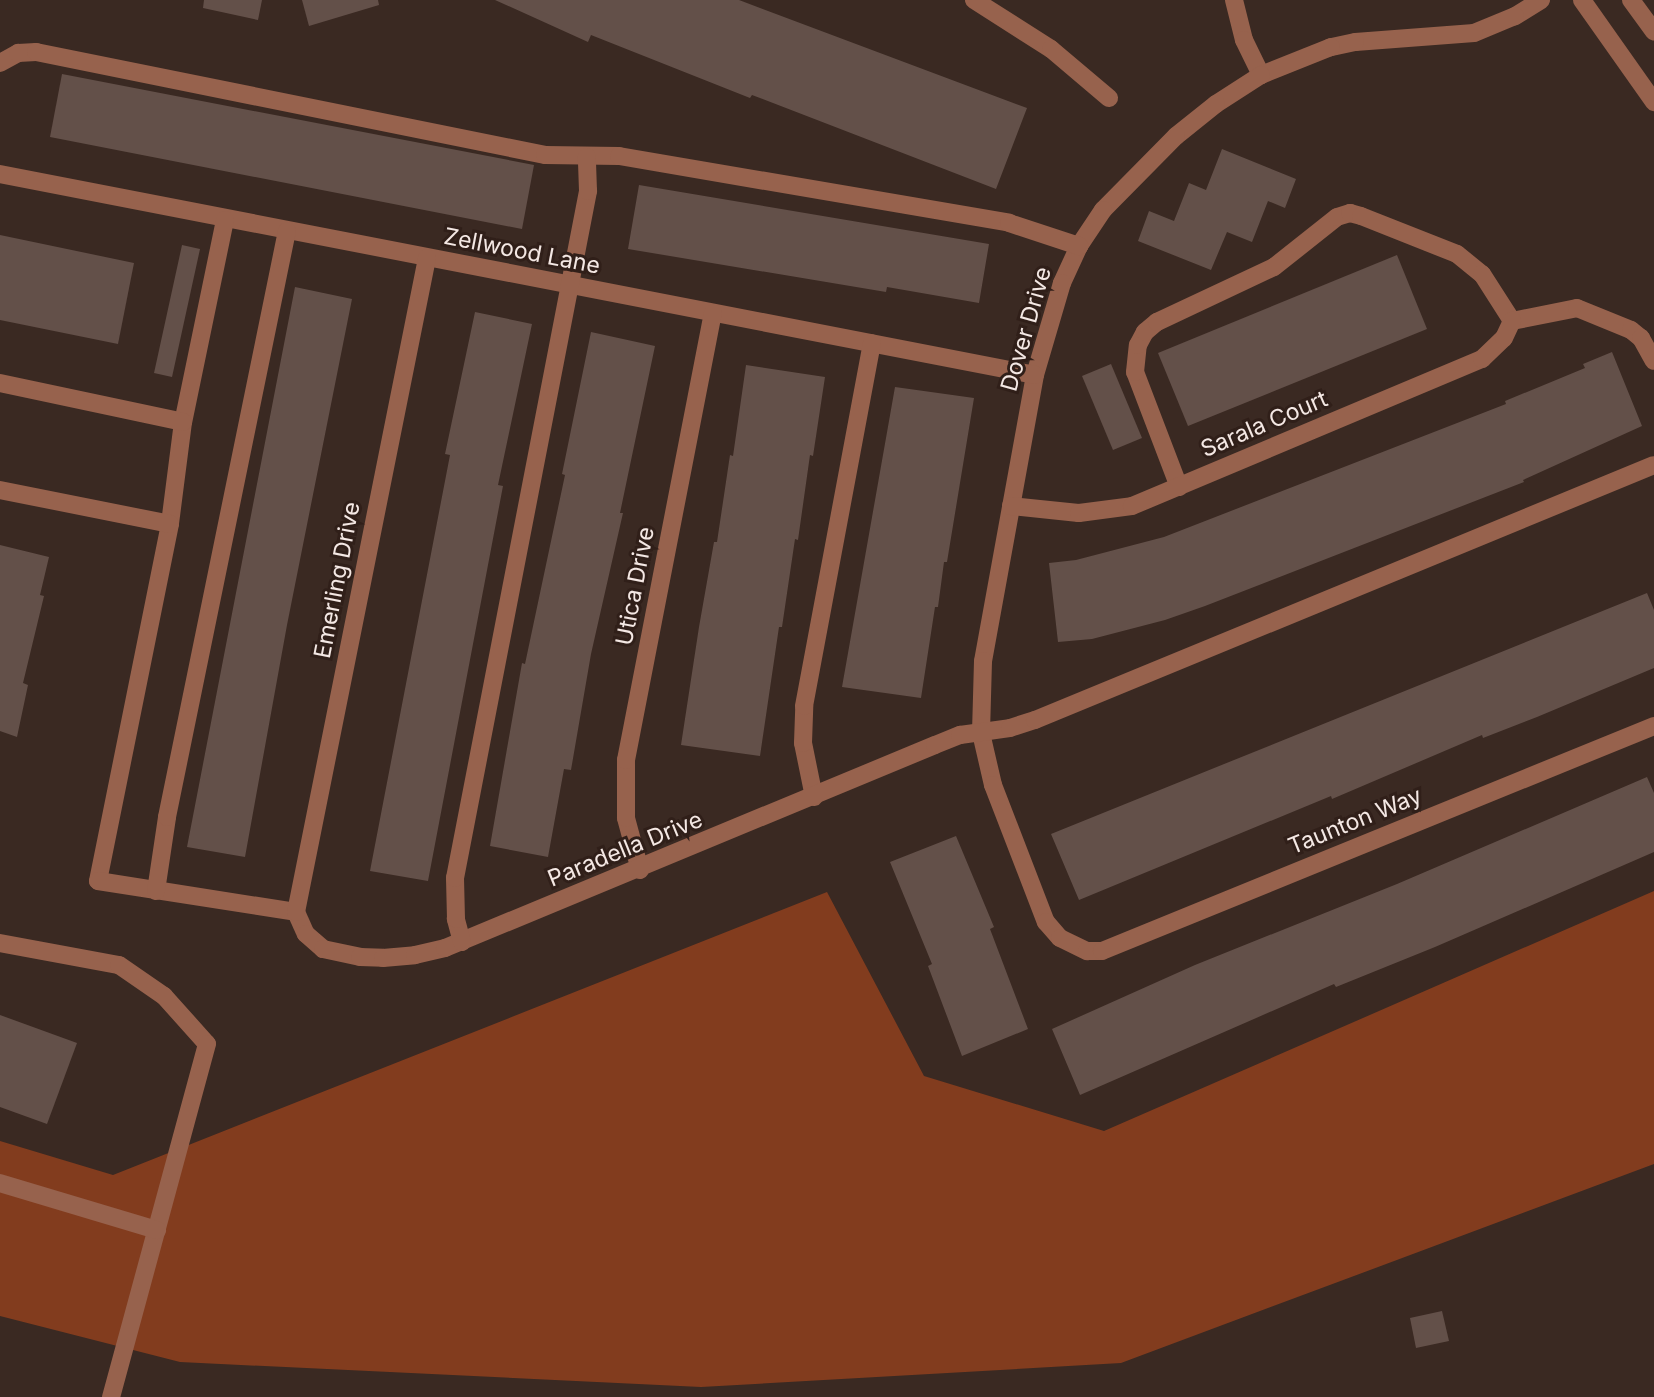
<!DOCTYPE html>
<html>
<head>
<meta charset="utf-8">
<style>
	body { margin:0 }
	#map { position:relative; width:1654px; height:1397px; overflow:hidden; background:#3a2922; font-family:Inter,sans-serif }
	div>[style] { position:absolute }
	.green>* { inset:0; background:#823c1e }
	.building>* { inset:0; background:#635049 }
	.minor>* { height:18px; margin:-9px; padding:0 9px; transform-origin:9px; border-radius:9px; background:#97624d }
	span { translate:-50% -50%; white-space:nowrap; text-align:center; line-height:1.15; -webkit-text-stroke:6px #301f19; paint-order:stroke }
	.street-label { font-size:23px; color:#f4e8e4 }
</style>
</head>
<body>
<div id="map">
	<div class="green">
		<div style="clip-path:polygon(1654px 891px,1654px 1164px,1121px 1363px,701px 1387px,180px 1362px,0 1316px,0 1141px,113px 1175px,827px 892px,924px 1076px,1104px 1131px)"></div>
	</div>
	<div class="building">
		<div style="clip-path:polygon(204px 0,262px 0,258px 20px,203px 8px)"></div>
		<div style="clip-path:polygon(302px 0,378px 0,379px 5px,309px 26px)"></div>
		<div style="clip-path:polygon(495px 0,739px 0,1027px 108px,996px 189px,752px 95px,750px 98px,591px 35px,588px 42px)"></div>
		<div style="clip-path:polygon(62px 74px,534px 165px,522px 229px,50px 137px)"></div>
		<div style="clip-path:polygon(1222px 149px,1296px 179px,1285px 208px,1268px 201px,1252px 242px,1227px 232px,1211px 270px,1138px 241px,1149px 211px,1174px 221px,1189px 183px,1206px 190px)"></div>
		<div style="clip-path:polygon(639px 185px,989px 244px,979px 303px,887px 287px,886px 292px,628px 249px)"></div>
		<div style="clip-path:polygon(0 235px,134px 263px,118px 344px,0 320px)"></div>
		<div style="clip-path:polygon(182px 245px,200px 249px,172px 377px,154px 373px)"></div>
		<div style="clip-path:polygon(1397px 255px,1427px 329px,1188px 426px,1158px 353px)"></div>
		<div style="clip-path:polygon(295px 287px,352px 299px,287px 625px,245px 857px,187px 847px)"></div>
		<div style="clip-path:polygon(475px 312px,532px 324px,498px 485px,503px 486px,428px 881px,370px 871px,450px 455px,445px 454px)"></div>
		<div style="clip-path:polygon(591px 332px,655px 346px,620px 513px,623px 513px,591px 654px,571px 770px,564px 769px,548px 857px,490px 846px,522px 663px,525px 664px,565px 475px,562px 474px)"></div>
		<div style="clip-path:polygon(1612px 352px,1642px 426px,1523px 480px,1524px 482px,1205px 606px,1165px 620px,1092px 639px,1058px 642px,1049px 563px,1076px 560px,1164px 537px,1506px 404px,1505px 401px,1585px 368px,1583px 364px)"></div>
		<div style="clip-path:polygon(1111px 364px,1142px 438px,1113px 450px,1082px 376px)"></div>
		<div style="clip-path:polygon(746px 365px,825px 377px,813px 456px,810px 455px,798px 540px,795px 539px,782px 627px,779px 627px,760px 756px,681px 745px,699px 627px,714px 542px,717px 542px,730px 455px,733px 456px)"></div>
		<div style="clip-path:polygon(895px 387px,974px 398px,947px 562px,944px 562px,938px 607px,935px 607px,921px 698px,842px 687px)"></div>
		<div style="clip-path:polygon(0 545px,49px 557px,40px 595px,44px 596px,23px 683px,28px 685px,17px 737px,0 731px)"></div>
		<div style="clip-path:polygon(1647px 593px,1654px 610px,1654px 668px,1537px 717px,1483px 738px,1482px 735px,1332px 799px,1331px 796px,1079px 900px,1051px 834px)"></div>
		<div style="clip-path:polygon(1647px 777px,1654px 793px,1654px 852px,1435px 947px,1336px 987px,1334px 984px,1080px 1095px,1052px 1029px,1195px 965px,1397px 884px)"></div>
		<div style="clip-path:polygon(956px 836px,994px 927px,990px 929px,1028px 1029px,962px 1056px,928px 966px,932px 964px,890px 862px)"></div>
		<div style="clip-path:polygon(0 1015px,77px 1043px,47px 1124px,0 1107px)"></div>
		<div style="clip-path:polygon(1442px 1311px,1449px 1341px,1416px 1348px,1410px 1318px)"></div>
	</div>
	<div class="minor">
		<div style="left:974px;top:0;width:91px;rotate:32.5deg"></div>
		<div style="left:1051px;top:49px;width:76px;rotate:40.2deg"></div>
		<div style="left:1234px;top:0;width:41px;rotate:76deg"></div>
		<div style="left:1244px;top:40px;width:39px;rotate:64deg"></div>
		<div style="left:1541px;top:0;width:31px;rotate:148deg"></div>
		<div style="left:1515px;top:16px;width:44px;rotate:157.5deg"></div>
		<div style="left:1474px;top:33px;width:119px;rotate:175.7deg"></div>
		<div style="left:1355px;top:42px;width:25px;rotate:168deg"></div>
		<div style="left:1331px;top:47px;width:75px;rotate:158.2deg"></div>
		<div style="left:1261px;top:75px;width:54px;rotate:147.2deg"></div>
		<div style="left:1216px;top:104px;width:51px;rotate:141.3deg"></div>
		<div style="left:1176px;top:136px;width:104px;rotate:134.6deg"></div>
		<div style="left:1103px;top:210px;width:43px;rotate:123.7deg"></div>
		<div style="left:1079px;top:246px;width:41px;rotate:114.7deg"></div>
		<div style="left:1062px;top:283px;width:96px;rotate:106.4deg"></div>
		<div style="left:1035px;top:375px;width:291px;rotate:100.3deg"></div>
		<div style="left:983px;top:661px;width:72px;rotate:91.6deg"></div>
		<div style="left:981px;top:733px;width:53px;rotate:77deg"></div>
		<div style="left:993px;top:785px;width:147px;rotate:68.9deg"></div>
		<div style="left:1046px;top:922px;width:21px;rotate:49deg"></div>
		<div style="left:1060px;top:938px;width:30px;rotate:26deg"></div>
		<div style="left:1087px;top:951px;width:15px"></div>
		<div style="left:1102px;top:951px;width:596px;rotate:-22.18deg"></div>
		<div style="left:1582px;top:0;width:125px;rotate:54.8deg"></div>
		<div style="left:1631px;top:0;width:39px;rotate:54deg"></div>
		<div style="left:0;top:63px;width:21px;rotate:-29deg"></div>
		<div style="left:18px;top:53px;width:18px;rotate:-3deg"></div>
		<div style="left:36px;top:52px;width:519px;rotate:11.44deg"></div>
		<div style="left:545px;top:155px;width:74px;rotate:0.8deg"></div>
		<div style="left:619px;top:156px;width:396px;rotate:9.7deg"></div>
		<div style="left:1009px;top:223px;width:74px;rotate:18.2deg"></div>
		<div style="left:0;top:174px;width:1054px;rotate:10.99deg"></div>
		<div style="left:225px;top:220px;width:206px;rotate:101.7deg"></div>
		<div style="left:183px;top:422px;width:103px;rotate:97.3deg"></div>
		<div style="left:170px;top:524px;width:364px;rotate:101.4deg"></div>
		<div style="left:98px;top:881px;width:200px;rotate:8.9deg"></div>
		<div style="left:1512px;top:321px;width:66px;rotate:-11.3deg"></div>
		<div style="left:1577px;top:308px;width:58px;rotate:22.2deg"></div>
		<div style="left:1631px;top:330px;width:13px;rotate:39deg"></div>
		<div style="left:1641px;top:338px;width:26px;rotate:61deg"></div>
		<div style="left:0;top:383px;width:187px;rotate:12deg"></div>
		<div style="left:1179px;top:487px;width:123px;rotate:-110.9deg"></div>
		<div style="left:1135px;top:372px;width:27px;rotate:-84deg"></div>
		<div style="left:1138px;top:345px;width:15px;rotate:-62deg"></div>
		<div style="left:1145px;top:332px;width:16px;rotate:-40deg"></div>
		<div style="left:1157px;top:322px;width:129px;rotate:-25.2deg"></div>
		<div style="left:1274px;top:267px;width:80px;rotate:-38.4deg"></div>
		<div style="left:1337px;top:217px;width:14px;rotate:-17deg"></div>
		<div style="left:1350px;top:213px;width:11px;rotate:15deg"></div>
		<div style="left:1361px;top:216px;width:103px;rotate:21.6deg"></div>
		<div style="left:1457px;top:254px;width:32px;rotate:39deg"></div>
		<div style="left:1482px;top:274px;width:56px;rotate:57.4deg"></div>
		<div style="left:0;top:490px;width:173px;rotate:11.3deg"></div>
		<div style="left:1011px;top:506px;width:68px;rotate:5.9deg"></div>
		<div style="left:1079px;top:513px;width:53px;rotate:-7.5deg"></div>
		<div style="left:1132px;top:506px;width:380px;rotate:-22.8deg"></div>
		<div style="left:1482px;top:359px;width:30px;rotate:-44deg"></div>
		<div style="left:1504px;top:338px;width:19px;rotate:-65deg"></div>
		<div style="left:814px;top:797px;width:55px;rotate:-101.5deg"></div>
		<div style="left:803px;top:743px;width:37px;rotate:-88deg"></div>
		<div style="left:804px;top:706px;width:369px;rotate:-79.4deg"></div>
		<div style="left:640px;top:870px;width:54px;rotate:-105.1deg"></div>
		<div style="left:626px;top:818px;width:58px;rotate:-90deg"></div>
		<div style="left:626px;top:760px;width:455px;rotate:-79deg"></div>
		<div style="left:156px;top:891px;width:75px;rotate:-81.5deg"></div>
		<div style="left:167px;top:817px;width:598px;rotate:-78.43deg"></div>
		<div style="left:296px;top:912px;width:24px;rotate:66deg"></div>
		<div style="left:306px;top:934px;width:23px;rotate:41deg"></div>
		<div style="left:323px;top:949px;width:38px;rotate:12deg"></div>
		<div style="left:360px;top:957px;width:23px;rotate:2deg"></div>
		<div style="left:383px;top:958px;width:32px;rotate:-5deg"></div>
		<div style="left:415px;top:955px;width:31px;rotate:-13deg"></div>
		<div style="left:445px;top:948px;width:530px;rotate:-22.5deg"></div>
		<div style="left:935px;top:745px;width:27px;rotate:-22deg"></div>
		<div style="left:960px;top:735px;width:50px;rotate:-8deg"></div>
		<div style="left:1010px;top:728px;width:26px;rotate:-18deg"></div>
		<div style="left:1035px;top:720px;width:669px;rotate:-22.39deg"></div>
		<div style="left:296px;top:912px;width:667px;rotate:-78.67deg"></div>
		<div style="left:462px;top:942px;width:24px;rotate:-105deg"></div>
		<div style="left:456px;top:919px;width:41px;rotate:-91.4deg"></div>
		<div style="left:455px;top:878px;width:700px;rotate:-79.04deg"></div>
		<div style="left:588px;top:191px;width:34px;rotate:-92deg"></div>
		<div style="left:0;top:943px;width:121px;rotate:10.5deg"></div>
		<div style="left:119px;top:965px;width:55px;rotate:34.6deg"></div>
		<div style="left:164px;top:996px;width:64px;rotate:48.1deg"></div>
		<div style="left:207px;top:1044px;width:366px;rotate:105.2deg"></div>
		<div style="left:0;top:1183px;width:164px;rotate:16.7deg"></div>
	</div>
	<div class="street-label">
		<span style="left:522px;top:251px;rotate:11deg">Zellwood Lane</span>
		<span style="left:1026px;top:329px;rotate:-74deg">Dover Drive</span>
		<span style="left:1264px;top:424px;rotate:-23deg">Sarala Court</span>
		<span style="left:337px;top:580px;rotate:-79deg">Emerling Drive</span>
		<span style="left:635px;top:586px;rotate:-79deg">Utica Drive</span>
		<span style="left:1355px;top:821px;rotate:-22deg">Taunton Way</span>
		<span style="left:625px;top:849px;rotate:-22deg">Paradella Drive</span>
	</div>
</div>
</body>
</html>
